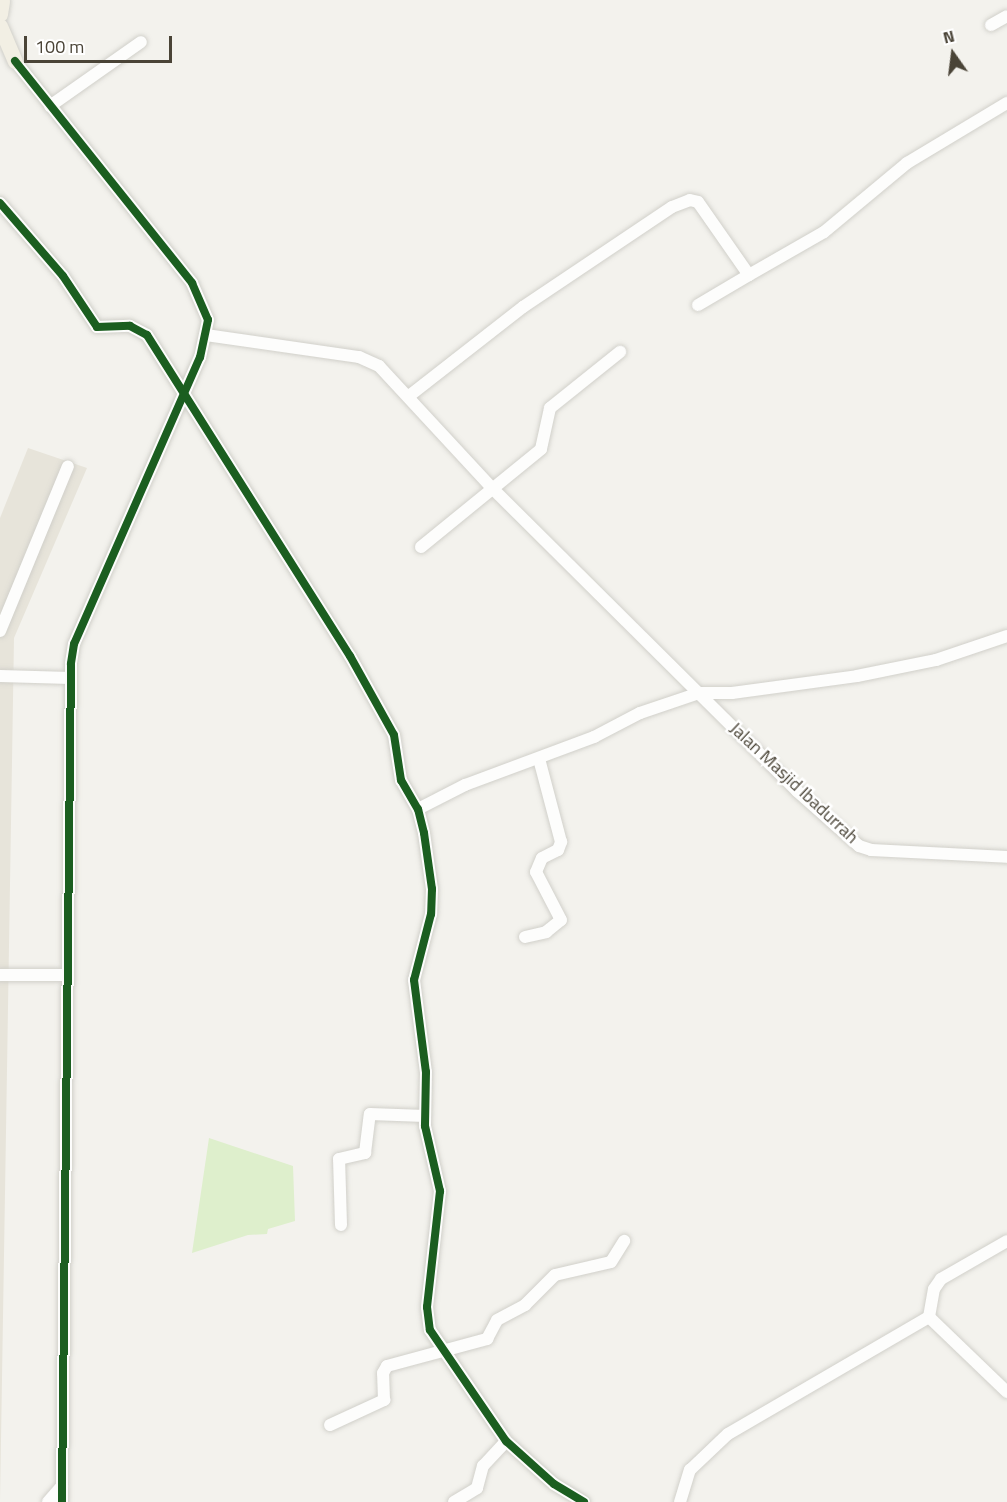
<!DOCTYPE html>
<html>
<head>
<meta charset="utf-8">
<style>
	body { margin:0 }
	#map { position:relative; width:1007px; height:1502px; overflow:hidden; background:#f3f2ed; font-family:"Titillium Web",sans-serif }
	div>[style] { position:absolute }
	.residential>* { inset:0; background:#e7e4da }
	.green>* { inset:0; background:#deefcc }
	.roads { filter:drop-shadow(0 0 2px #d1d0ca) drop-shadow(0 0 2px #d1d0ca) }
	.minor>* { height:12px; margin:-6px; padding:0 6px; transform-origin:6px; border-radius:6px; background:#fdfdfc }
	.major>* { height:15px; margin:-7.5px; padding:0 7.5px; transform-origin:7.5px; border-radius:7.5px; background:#f2efe4 }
	.cycleway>* { height:8px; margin:-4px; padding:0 4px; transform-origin:4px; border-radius:4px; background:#1b5e20 }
	span { translate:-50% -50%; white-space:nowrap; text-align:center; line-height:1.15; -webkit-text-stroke:5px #fff; paint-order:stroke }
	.street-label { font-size:18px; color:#4a4437 }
	.north { position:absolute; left:923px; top:24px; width:60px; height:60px; -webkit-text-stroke:4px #fff; paint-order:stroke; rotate:346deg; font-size:16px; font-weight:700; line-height:24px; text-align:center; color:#4a4437 }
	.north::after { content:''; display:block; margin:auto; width:21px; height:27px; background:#4a4437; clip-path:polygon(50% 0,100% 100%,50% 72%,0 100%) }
	.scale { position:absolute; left:24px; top:36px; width:148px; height:27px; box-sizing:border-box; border:3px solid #4a4437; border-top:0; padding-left:8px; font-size:18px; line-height:21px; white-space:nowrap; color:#4a4437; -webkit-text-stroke:4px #fff; paint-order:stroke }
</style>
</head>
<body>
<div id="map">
	<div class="residential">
		<div style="clip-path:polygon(28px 448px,87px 468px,14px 638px,0 1502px,0 518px)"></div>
	</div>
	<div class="green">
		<div style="clip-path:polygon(209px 1138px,293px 1166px,295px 1221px,268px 1229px,267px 1234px,248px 1235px,192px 1253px)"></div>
	</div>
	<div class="roads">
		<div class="minor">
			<div style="left:991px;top:25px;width:18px;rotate:-29deg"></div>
			<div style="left:15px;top:61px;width:284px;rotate:51.4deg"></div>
			<div style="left:192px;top:283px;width:40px;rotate:66.6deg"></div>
			<div style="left:208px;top:320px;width:38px;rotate:102deg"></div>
			<div style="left:200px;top:357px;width:313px;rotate:113.7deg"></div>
			<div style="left:74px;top:644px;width:20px;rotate:99deg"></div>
			<div style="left:71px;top:664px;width:838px;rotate:90.62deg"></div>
			<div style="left:50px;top:106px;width:111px;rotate:-35.1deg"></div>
			<div style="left:0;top:203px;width:96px;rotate:49.2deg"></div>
			<div style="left:63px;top:276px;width:61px;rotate:56.3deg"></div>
			<div style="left:97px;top:327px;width:33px;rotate:-2deg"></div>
			<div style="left:130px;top:326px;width:19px;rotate:28deg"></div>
			<div style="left:147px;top:335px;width:380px;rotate:57.7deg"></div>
			<div style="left:350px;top:656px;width:90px;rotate:60.9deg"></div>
			<div style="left:394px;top:735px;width:46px;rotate:81.2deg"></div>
			<div style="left:401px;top:780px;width:34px;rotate:60deg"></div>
			<div style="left:418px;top:809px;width:25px;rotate:76deg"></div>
			<div style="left:424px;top:833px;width:57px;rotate:81.9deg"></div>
			<div style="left:432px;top:889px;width:25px;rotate:92deg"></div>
			<div style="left:431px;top:914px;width:68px;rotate:104.4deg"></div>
			<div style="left:414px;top:980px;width:93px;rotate:82.6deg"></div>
			<div style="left:426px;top:1072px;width:54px;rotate:91.1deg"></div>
			<div style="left:425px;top:1126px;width:67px;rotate:77deg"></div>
			<div style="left:440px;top:1191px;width:117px;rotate:96.4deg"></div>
			<div style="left:427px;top:1307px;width:23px;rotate:83deg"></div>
			<div style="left:430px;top:1330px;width:135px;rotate:55.6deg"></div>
			<div style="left:506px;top:1441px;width:64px;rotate:41.9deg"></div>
			<div style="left:554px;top:1484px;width:35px;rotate:31deg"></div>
			<div style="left:698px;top:305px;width:59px;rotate:-30.5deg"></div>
			<div style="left:206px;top:335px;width:155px;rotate:8.2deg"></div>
			<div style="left:359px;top:357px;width:22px;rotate:24deg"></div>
			<div style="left:379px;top:366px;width:168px;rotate:47.2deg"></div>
			<div style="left:493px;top:489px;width:429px;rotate:44.8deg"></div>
			<div style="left:797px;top:791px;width:83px;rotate:41.6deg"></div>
			<div style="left:859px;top:846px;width:13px;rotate:18deg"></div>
			<div style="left:871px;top:850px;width:136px;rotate:2.9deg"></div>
			<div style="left:409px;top:396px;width:145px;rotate:-38deg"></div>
			<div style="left:523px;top:307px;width:179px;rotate:-33.9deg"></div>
			<div style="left:672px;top:207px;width:19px;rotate:-21deg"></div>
			<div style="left:690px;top:200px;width:8px;rotate:14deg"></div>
			<div style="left:698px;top:202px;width:89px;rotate:55.1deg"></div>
			<div style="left:749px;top:275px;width:86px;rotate:-29.8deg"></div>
			<div style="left:824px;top:232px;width:108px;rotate:-39.7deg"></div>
			<div style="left:907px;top:163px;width:117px;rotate:-31deg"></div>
			<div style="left:421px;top:547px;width:155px;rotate:-39.2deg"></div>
			<div style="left:541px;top:449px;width:42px;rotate:-77.6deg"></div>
			<div style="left:550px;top:408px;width:90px;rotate:-38.7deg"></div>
			<div style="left:0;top:631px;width:178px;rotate:-67.6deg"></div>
			<div style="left:0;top:676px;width:70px;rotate:1.6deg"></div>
			<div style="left:418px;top:809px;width:53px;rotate:-27.1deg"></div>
			<div style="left:465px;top:785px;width:138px;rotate:-20.4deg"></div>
			<div style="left:594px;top:737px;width:52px;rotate:-27.6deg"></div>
			<div style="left:640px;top:713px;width:62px;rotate:-18.7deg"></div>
			<div style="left:699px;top:693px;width:33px"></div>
			<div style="left:732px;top:693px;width:126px;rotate:-7.7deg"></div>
			<div style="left:857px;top:676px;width:81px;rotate:-11.4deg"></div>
			<div style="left:936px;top:660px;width:75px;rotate:-18.7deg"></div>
			<div style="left:525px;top:937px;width:22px;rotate:-13deg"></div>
			<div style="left:546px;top:932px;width:19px;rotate:-39deg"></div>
			<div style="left:561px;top:920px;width:54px;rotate:-117.5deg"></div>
			<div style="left:536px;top:872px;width:15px;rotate:-67deg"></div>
			<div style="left:542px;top:858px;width:18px;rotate:-27deg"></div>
			<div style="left:558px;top:850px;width:9px;rotate:-69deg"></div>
			<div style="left:561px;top:842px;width:86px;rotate:-104.8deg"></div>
			<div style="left:0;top:975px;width:67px"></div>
			<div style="left:341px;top:1225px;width:66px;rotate:-91.7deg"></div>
			<div style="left:339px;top:1159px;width:27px;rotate:-13deg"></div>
			<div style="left:365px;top:1153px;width:39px;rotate:-83deg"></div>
			<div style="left:370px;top:1114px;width:55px;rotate:2.1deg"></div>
			<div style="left:929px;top:1317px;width:108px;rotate:43.9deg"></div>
			<div style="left:330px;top:1425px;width:60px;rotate:-24.8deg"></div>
			<div style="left:384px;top:1400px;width:27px;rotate:-92deg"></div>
			<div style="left:383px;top:1373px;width:8px;rotate:-60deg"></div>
			<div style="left:387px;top:1366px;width:104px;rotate:-15.1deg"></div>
			<div style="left:487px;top:1339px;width:21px;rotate:-62deg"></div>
			<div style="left:497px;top:1320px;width:32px;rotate:-28deg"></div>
			<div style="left:525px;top:1305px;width:42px;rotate:-45deg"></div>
			<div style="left:555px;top:1275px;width:57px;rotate:-13.1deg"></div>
			<div style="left:611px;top:1262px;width:25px;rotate:-58deg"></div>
			<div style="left:48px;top:1502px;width:21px;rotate:-49deg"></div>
			<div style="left:454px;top:1502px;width:27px;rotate:-31deg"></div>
			<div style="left:477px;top:1488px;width:23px;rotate:-75deg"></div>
			<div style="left:483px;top:1466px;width:34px;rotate:-47deg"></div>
			<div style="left:680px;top:1502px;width:34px;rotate:-73deg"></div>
			<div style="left:690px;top:1470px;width:52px;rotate:-43.5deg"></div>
			<div style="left:728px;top:1434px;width:233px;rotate:-30.2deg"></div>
			<div style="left:929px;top:1317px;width:28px;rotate:-80deg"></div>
			<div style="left:934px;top:1289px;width:12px;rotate:-55deg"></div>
			<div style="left:941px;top:1279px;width:76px;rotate:-29.9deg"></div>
		</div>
		<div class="major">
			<div style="left:0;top:14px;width:13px;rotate:-81deg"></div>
			<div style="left:0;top:26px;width:38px;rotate:67deg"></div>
		</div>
	</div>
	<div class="cycleway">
		<div style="left:15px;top:61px;width:284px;rotate:51.4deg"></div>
		<div style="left:192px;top:283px;width:40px;rotate:66.6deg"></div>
		<div style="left:208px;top:320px;width:38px;rotate:102deg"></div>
		<div style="left:200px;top:357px;width:313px;rotate:113.7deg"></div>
		<div style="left:74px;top:644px;width:20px;rotate:99deg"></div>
		<div style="left:71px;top:664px;width:838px;rotate:90.62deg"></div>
		<div style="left:0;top:203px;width:96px;rotate:49.2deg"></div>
		<div style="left:63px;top:276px;width:61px;rotate:56.3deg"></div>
		<div style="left:97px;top:327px;width:33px;rotate:-2deg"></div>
		<div style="left:130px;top:326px;width:19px;rotate:28deg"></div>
		<div style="left:147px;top:335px;width:380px;rotate:57.7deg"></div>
		<div style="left:350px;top:656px;width:90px;rotate:60.9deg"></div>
		<div style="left:394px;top:735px;width:46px;rotate:81.2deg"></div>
		<div style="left:401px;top:780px;width:34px;rotate:60deg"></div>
		<div style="left:418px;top:809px;width:25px;rotate:76deg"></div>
		<div style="left:424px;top:833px;width:57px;rotate:81.9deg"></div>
		<div style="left:432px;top:889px;width:25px;rotate:92deg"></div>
		<div style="left:431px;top:914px;width:68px;rotate:104.4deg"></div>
		<div style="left:414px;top:980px;width:93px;rotate:82.6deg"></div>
		<div style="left:426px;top:1072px;width:54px;rotate:91.1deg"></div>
		<div style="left:425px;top:1126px;width:67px;rotate:77deg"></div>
		<div style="left:440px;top:1191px;width:117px;rotate:96.4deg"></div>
		<div style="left:427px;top:1307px;width:23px;rotate:83deg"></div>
		<div style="left:430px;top:1330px;width:135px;rotate:55.6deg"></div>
		<div style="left:506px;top:1441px;width:64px;rotate:41.9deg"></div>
		<div style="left:554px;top:1484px;width:35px;rotate:31deg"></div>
	</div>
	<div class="street-label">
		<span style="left:794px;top:783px;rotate:43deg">Jalan Masjid Ibadurrah</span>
	</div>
	<div class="north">N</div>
	<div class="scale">100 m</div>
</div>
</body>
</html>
